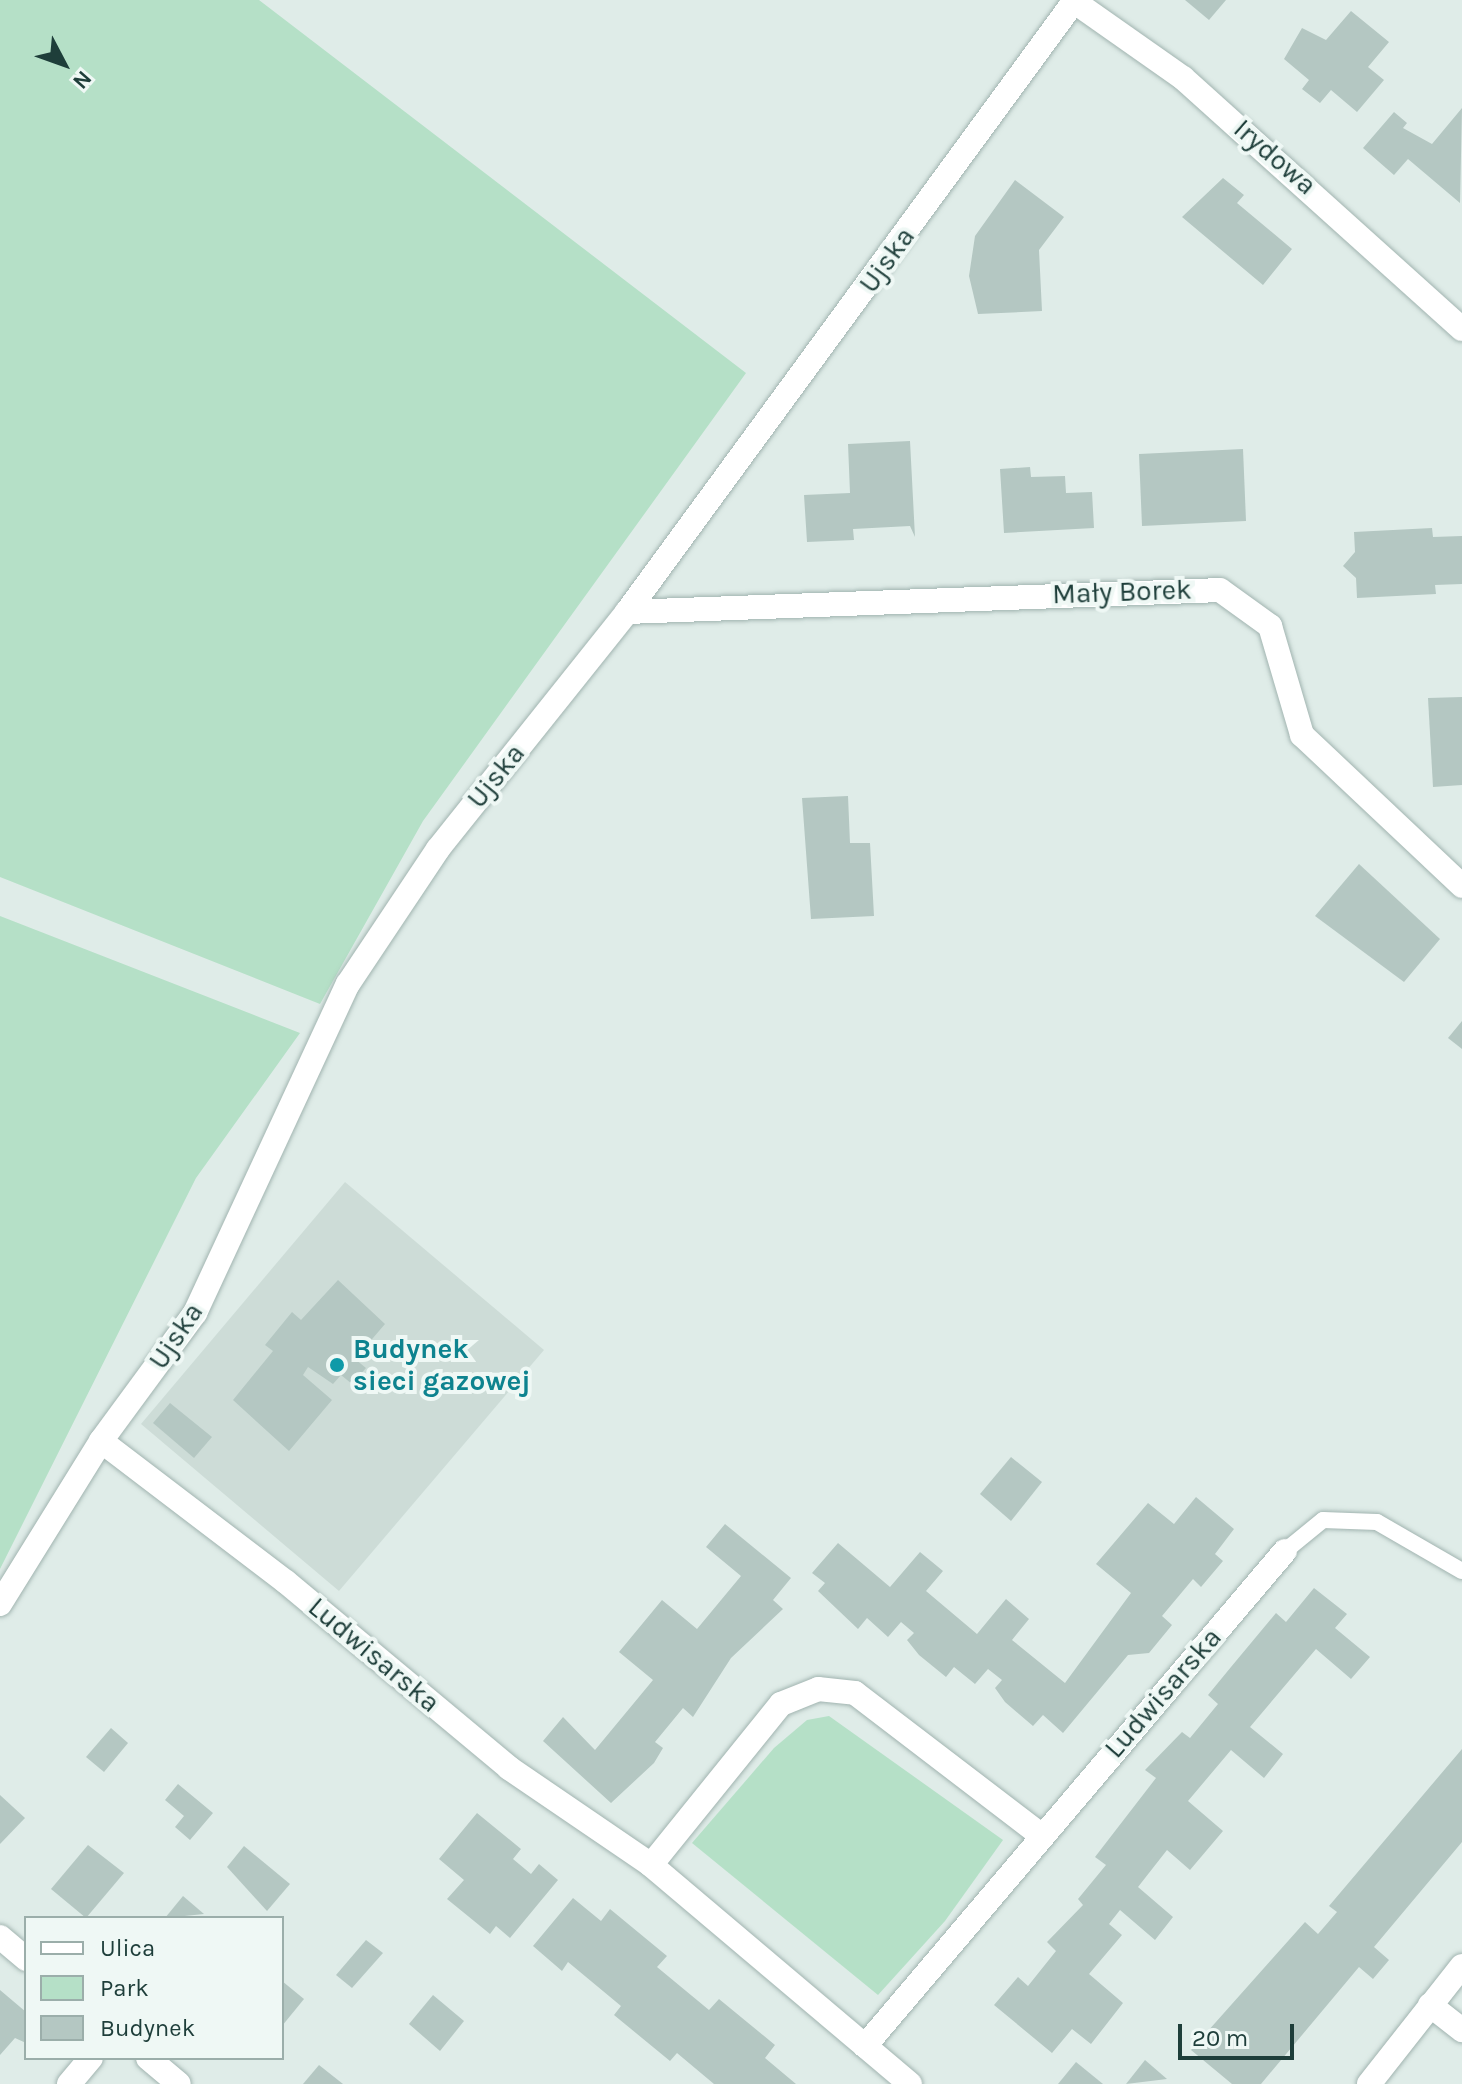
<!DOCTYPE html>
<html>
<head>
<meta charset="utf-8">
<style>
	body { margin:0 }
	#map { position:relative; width:1462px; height:2084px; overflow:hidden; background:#dfece8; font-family:Karla,sans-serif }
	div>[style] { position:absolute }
	.built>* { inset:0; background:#cddcd7 }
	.green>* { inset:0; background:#b5e0c7 }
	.building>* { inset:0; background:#b4c7c2 }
	.roads { filter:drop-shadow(0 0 2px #a1b4b0) drop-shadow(0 0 2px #a1b4b0) }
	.service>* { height:16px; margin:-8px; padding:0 8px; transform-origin:8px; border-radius:8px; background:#fff }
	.minor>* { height:24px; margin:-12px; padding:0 12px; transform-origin:12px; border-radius:12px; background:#fff }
	.dots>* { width:22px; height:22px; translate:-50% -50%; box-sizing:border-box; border:4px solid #eff8f5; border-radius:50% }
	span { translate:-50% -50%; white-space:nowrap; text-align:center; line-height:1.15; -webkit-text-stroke:8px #eff8f5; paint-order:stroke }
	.street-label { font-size:28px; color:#1e3e3a }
	.culture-label { font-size:28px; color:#0d838f; font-weight:700 }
	.left { translate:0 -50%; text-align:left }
	.legend { position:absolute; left:24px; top:1916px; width:260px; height:144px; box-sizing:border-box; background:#eff8f5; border:2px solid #9baeaa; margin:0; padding:10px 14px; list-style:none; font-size:24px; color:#1e3e3a }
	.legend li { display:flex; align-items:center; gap:16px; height:40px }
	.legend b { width:40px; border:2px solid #9baeaa }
	.north { position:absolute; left:24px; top:24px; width:80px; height:80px; -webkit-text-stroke:6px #eff8f5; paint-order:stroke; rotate:131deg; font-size:22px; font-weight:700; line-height:32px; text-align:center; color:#1e3e3a }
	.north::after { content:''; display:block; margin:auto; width:28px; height:36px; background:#1e3e3a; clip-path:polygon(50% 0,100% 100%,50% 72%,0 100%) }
	.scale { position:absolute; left:1178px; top:2024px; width:116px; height:36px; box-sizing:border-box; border:4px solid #1e3e3a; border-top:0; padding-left:10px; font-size:24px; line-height:28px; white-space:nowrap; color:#1e3e3a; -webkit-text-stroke:6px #eff8f5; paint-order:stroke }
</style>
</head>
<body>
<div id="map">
	<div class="built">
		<div style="clip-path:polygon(345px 1182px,544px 1350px,339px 1591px,141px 1424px)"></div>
	</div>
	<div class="green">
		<div style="clip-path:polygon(0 0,259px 0,746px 373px,423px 821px,320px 1004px,0 877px)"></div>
		<div style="clip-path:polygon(0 916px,300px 1033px,196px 1178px,0 1569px)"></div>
		<div style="clip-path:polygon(829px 1716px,1003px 1840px,945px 1921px,878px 1995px,692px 1843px,774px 1748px,807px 1720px)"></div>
	</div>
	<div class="building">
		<div style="clip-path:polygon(1185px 0,1226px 0,1209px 20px)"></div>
		<div style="clip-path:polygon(1351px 11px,1389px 42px,1368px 67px,1384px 80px,1357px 112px,1331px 90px,1320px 103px,1302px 89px,1309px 80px,1284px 59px,1302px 28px,1326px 40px)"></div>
		<div style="clip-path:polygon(1462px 108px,1460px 203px,1408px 159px,1394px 175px,1363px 148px,1394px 112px,1407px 123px,1403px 128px,1432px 144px)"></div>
		<div style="clip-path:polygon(1223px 178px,1244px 195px,1237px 203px,1292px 249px,1263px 285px,1182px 217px)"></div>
		<div style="clip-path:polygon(1015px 180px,1064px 217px,1039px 250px,1042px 311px,978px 314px,969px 276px,975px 236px)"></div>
		<div style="clip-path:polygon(910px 441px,915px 537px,910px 526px,853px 529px,854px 540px,807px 542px,804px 495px,850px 493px,848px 444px)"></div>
		<div style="clip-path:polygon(1243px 449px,1246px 521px,1142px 526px,1139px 454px)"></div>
		<div style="clip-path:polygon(1030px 467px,1031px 477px,1065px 476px,1066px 493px,1092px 492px,1094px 528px,1004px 533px,1000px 469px)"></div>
		<div style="clip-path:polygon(1432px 528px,1433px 537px,1462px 536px,1462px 584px,1435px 585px,1436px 594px,1357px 598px,1356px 578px,1343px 566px,1355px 552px,1354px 532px)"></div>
		<div style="clip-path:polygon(1462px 697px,1462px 785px,1433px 787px,1428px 698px)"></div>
		<div style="clip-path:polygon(848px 796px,850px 843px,870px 843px,874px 916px,811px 919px,802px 798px)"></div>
		<div style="clip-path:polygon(1359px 864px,1440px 939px,1404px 982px,1315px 916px)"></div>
		<div style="clip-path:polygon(1462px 1021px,1462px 1049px,1448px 1038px)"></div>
		<div style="clip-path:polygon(338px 1280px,385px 1324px,355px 1359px,366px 1368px,352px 1384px,341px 1375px,333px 1384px,308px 1367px,303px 1375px,332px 1400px,289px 1451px,233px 1400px,273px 1351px,265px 1345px,292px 1312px,301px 1320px)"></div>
		<div style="clip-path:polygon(170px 1403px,212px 1437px,194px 1458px,153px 1423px)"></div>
		<div style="clip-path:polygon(1011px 1457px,1042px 1482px,1011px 1521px,980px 1494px)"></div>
		<div style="clip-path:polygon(1196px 1497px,1234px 1529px,1215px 1554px,1223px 1561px,1201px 1587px,1193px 1579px,1162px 1616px,1172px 1625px,1149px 1653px,1128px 1655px,1063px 1733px,1043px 1715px,1033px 1726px,1005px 1702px,995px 1688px,1002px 1680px,988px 1669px,975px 1684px,954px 1667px,946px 1677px,919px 1655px,907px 1640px,914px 1633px,901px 1622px,888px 1637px,867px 1618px,858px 1629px,818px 1591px,825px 1583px,812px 1573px,838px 1543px,890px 1587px,920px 1552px,943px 1571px,926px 1591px,977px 1634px,1006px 1599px,1029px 1619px,1012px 1640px,1065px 1683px,1131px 1593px,1096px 1564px,1148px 1503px,1174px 1524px)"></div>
		<div style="clip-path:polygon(725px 1524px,791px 1578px,773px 1600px,783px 1609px,731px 1658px,693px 1717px,683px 1708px,655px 1742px,663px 1748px,654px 1763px,611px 1803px,543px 1741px,563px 1717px,595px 1750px,653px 1680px,619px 1652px,662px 1600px,697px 1629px,741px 1576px,706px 1547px)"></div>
		<div style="clip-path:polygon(1314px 1588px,1347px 1614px,1335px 1628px,1370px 1657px,1351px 1679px,1316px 1649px,1250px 1727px,1283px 1754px,1264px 1778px,1231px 1750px,1188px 1801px,1223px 1831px,1190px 1870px,1167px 1850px,1138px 1887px,1173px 1917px,1155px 1940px,1120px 1910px,1109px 1924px,1122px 1935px,1089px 1974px,1123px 2003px,1091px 2044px,1072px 2029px,1052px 2053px,994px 2005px,1018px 1977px,1028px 1986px,1056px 1951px,1047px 1942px,1083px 1905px,1078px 1899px,1106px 1865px,1095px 1857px,1156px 1778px,1145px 1770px,1182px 1732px,1190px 1738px,1218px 1704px,1208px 1695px,1231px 1667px,1276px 1613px,1286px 1622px)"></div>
		<div style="clip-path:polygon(111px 1728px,128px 1743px,104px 1772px,86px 1757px)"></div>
		<div style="clip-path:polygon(1462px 1749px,1462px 1842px,1374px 1947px,1389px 1960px,1373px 1979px,1359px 1967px,1261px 2084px,1232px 2084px,1191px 2050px,1305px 1922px,1318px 1934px,1337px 1912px,1329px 1906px)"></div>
		<div style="clip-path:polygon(178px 1784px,213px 1813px,190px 1840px,175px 1827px,184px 1816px,165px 1800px)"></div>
		<div style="clip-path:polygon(0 1795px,25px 1818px,0 1844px)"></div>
		<div style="clip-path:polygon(477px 1813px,521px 1849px,513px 1859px,531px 1874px,539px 1864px,558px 1880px,510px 1938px,496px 1926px,490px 1934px,447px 1899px,464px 1880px,439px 1859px)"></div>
		<div style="clip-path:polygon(88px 1845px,124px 1873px,86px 1918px,51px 1889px)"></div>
		<div style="clip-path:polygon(244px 1846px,290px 1884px,267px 1911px,227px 1867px)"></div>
		<div style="clip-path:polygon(183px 1896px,204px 1914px,165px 1918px)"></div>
		<div style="clip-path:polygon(573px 1898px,601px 1921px,610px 1909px,667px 1956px,657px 1967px,709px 2010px,719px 1999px,775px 2045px,765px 2058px,796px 2084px,714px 2084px,677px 2053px,670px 2061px,614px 2015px,621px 2006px,568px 1962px,562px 1971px,533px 1946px)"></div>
		<div style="clip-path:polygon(366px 1940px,383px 1953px,352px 1988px,336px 1975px)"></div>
		<div style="clip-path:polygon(282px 1981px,304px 1999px,282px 2026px)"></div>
		<div style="clip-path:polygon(0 1990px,26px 2012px,26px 2043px,15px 2038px,0 2055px)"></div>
		<div style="clip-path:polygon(433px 1995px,464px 2021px,440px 2051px,409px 2024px)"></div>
		<div style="clip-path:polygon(1145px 2060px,1167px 2079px,1126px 2084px)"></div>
		<div style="clip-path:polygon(1076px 2062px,1103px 2084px,1058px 2084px)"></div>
		<div style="clip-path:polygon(319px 2065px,343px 2084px,303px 2084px)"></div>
	</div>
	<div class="roads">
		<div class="service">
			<div style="left:1285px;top:1551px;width:49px;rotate:-39.2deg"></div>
			<div style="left:1323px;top:1520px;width:54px;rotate:2.1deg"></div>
			<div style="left:1377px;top:1522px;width:98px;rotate:30deg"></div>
		</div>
		<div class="minor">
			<div style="left:1072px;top:0;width:136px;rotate:35.1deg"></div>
			<div style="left:1183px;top:78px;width:375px;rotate:42deg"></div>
			<div style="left:627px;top:612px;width:593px;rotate:-2.12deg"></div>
			<div style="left:1220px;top:590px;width:62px;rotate:35.8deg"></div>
			<div style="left:1270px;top:626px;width:114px;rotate:73.6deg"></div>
			<div style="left:1302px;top:735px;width:220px;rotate:43.3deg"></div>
			<div style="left:101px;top:1441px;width:233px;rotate:37.3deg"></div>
			<div style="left:286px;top:1582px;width:290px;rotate:39.8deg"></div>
			<div style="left:509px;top:1768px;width:172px;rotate:34.3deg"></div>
			<div style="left:651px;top:1865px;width:339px;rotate:40.2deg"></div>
			<div style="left:0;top:1604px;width:192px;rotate:-58.2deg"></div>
			<div style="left:101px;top:1441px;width:159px;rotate:-53.7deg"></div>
			<div style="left:195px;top:1313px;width:363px;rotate:-65.1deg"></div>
			<div style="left:348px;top:984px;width:162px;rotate:-56.3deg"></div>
			<div style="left:438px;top:849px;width:303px;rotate:-51.4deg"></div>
			<div style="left:627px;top:612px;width:758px;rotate:-53.79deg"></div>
			<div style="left:651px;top:1865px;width:207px;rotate:-51.1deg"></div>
			<div style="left:781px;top:1704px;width:40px;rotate:-22deg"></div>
			<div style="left:818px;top:1689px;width:37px;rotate:6deg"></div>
			<div style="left:855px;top:1693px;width:234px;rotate:37.4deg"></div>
			<div style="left:0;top:1937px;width:34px;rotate:40deg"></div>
			<div style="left:1430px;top:2005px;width:41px;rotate:38deg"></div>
			<div style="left:865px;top:2046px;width:649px;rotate:-49.69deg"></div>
			<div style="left:148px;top:2058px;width:40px;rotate:40deg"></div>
			<div style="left:69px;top:2084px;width:34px;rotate:-50deg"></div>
			<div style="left:1369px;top:2084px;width:150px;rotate:-51.8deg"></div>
		</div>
	</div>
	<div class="dots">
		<div style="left:337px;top:1365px;background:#0f9aa8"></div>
	</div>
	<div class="street-label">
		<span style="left:1275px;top:157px;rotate:41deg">Irydowa</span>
		<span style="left:887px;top:260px;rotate:-54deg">Ujska</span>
		<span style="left:1122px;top:592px;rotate:-2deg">Mały Borek</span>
		<span style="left:496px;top:776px;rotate:-51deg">Ujska</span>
		<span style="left:176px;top:1336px;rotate:-56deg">Ujska</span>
		<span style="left:374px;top:1655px;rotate:40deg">Ludwisarska</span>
		<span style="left:1163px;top:1693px;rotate:-49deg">Ludwisarska</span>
	</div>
	<div class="culture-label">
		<span class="left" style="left:353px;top:1365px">Budynek<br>sieci gazowej</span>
	</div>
	<ul class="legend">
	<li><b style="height:10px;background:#fff"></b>Ulica</li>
	<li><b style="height:22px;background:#b5e0c7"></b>Park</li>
	<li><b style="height:22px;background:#b4c7c2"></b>Budynek</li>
	</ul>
	<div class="north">N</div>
	<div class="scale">20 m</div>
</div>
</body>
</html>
